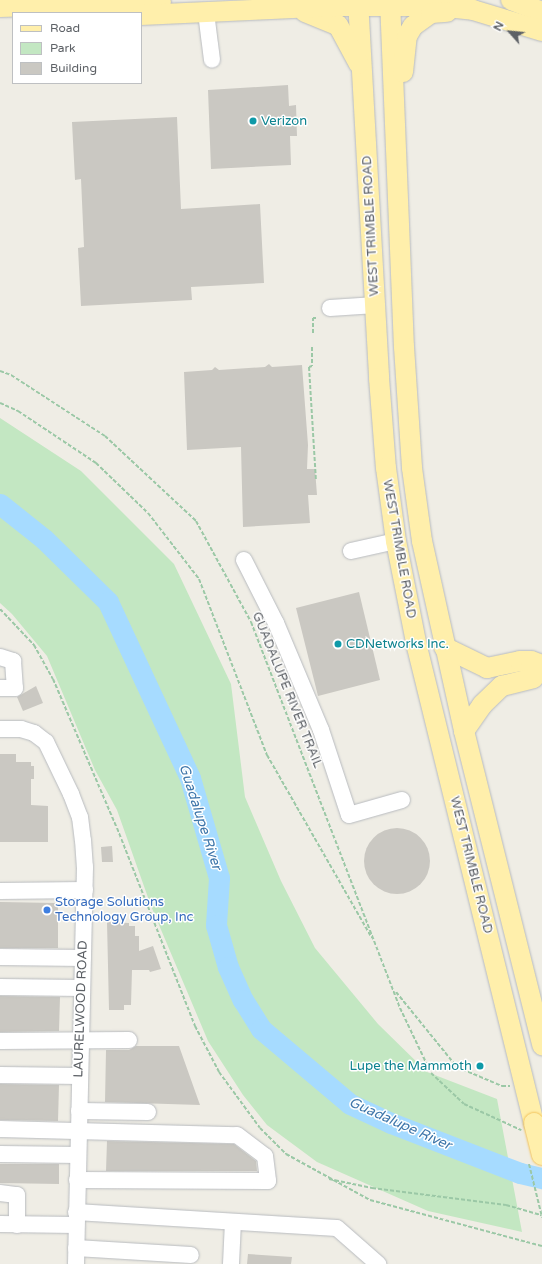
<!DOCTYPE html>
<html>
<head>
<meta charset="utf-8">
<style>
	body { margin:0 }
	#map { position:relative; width:542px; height:1264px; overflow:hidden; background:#efede5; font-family:"Varela Round",sans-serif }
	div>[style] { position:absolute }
	.green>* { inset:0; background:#c3e7c2 }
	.river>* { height:21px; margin:-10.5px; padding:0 10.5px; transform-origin:10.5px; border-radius:10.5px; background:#a6dbff }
	.building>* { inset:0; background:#cac8c2 }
	.round { border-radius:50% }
	.path>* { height:2px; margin-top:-1px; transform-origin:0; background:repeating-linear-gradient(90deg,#9bc8a6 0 4px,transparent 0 6px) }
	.roads { filter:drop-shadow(0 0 1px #b8bbbf) drop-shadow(0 0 1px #b8bbbf) }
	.minor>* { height:16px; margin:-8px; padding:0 8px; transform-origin:8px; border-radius:8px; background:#fff }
	.major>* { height:20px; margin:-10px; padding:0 10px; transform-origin:10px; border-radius:10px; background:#ffefab }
	.path-bridge>* { height:2px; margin-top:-1px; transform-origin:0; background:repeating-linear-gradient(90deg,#9bc8a6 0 4px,transparent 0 6px) }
	.bridges { filter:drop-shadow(0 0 1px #f3c35b) drop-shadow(0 0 1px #f3c35b) }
	.major-bridge>* { height:20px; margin:-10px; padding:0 10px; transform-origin:10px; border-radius:10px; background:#ffefab }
	.dots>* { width:11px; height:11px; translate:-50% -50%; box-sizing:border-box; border:2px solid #fff; border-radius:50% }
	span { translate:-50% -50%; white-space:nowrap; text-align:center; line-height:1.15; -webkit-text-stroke:3px #fff; paint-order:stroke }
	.culture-label { font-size:13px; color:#0d838f }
	.left { translate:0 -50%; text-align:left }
	.right { translate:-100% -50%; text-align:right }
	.street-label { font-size:13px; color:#5d6166 }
	.shop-label { font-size:13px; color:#366cbe }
	.water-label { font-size:14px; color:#3e76aa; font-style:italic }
	.legend { position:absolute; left:12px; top:12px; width:130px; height:72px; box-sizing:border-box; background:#fff; border:1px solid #bec0c2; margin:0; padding:5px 7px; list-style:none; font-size:12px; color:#5d6166 }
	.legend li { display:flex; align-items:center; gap:8px; height:20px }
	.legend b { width:20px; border:1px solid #bec0c2 }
	.north { position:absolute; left:490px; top:12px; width:40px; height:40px; -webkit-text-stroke:3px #fff; paint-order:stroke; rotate:297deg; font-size:11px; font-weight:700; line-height:16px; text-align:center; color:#5d6166 }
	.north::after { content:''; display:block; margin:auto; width:14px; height:18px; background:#5d6166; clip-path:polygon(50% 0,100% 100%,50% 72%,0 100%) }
</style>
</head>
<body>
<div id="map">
	<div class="green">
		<div style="clip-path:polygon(0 418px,81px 471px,174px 564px,231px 684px,245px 797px,281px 881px,315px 948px,378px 1024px,427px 1072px,497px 1099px,522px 1232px,428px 1211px,317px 1162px,267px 1125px,243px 1095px,208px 1041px,151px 906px,117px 810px,95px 770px,47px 656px,12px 614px,0 603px)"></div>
	</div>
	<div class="river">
		<div style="left:0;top:504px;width:56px;rotate:38.5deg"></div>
		<div style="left:44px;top:539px;width:90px;rotate:44.5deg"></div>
		<div style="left:108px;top:602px;width:194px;rotate:65deg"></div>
		<div style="left:190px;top:778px;width:104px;rotate:73.8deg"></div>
		<div style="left:219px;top:878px;width:47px;rotate:93.7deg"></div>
		<div style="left:216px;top:925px;width:44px;rotate:74.1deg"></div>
		<div style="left:228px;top:967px;width:36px;rotate:66deg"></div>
		<div style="left:243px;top:1000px;width:34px;rotate:58deg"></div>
		<div style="left:261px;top:1029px;width:116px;rotate:40.1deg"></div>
		<div style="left:350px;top:1104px;width:45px;rotate:24.9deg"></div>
		<div style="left:391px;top:1123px;width:138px;rotate:21.2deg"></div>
		<div style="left:520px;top:1173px;width:23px;rotate:13deg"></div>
	</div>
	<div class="building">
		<div style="clip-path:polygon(288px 85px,289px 106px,296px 105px,297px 136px,290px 136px,291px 165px,211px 169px,208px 90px)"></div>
		<div style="clip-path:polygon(177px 117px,181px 209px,260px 204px,264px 283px,191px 287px,192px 300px,81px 306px,78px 248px,84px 247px,81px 179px,75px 180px,72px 122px)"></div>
		<div style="clip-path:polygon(269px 364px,272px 367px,302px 365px,308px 445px,307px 469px,315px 469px,317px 495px,308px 495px,310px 523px,243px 527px,241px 447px,187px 450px,184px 372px,212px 370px,215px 367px,219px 370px,265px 367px)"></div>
		<div style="clip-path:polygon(359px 592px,380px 680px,318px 696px,296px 608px)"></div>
		<div style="clip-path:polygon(36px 686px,43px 703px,23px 711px,17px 697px)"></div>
		<div style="clip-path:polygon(0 754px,16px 754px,16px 762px,31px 762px,31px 766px,34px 766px,34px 779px,31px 779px,31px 805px,48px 806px,48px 842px,0 842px)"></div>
		<div class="round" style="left:364px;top:828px;width:66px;height:66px"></div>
		<div style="clip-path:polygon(112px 846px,113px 862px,102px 862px,101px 847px)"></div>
		<div style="clip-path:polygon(0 902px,58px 903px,58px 948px,0 948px)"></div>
		<div style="clip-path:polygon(107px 922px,129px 923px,129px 926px,135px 926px,135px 936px,139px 936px,139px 951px,153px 946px,161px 969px,150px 972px,149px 970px,132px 970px,131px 1005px,124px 1005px,124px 1010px,109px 1010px)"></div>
		<div style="clip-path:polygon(0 996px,60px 997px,59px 1031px,0 1032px)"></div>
		<div style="clip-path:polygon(136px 1046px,179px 1046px,200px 1105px,105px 1102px,106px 1050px,129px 1050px)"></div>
		<div style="clip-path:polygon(0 1084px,59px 1085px,58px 1121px,0 1120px)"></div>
		<div style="clip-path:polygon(107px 1141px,234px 1144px,256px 1161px,257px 1171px,106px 1171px)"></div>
		<div style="clip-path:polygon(0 1164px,59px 1164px,59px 1184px,0 1183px)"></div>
		<div style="clip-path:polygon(248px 1254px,292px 1257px,291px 1264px,247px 1264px)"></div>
	</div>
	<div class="path">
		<div style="left:313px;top:333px;width:15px;rotate:-90deg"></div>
		<div style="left:313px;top:318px;width:3px"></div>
		<div style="left:312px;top:347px;width:19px;rotate:90deg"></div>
		<div style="left:312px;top:366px;width:3px;rotate:162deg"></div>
		<div style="left:309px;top:367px;width:113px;rotate:86.5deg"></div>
		<div style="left:0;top:371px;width:12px;rotate:20deg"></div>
		<div style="left:11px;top:375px;width:112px;rotate:33deg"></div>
		<div style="left:105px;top:436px;width:125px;rotate:43deg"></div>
		<div style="left:196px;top:521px;width:115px;rotate:61.4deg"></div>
		<div style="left:251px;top:622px;width:414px;rotate:68.9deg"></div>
		<div style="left:400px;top:1008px;width:72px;rotate:64.5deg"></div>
		<div style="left:431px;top:1073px;width:45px;rotate:43.2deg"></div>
		<div style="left:464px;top:1104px;width:63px;rotate:24.5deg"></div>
		<div style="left:0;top:403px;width:20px;rotate:24deg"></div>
		<div style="left:18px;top:411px;width:94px;rotate:33.7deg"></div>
		<div style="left:96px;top:463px;width:72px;rotate:43.9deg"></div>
		<div style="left:148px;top:513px;width:83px;rotate:52.3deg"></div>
		<div style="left:199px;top:579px;width:189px;rotate:68.9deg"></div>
		<div style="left:267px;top:755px;width:211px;rotate:60.2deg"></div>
		<div style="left:0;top:609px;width:50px;rotate:46.6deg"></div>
		<div style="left:34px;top:645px;width:39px;rotate:61deg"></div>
		<div style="left:53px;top:679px;width:162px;rotate:66.8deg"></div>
		<div style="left:117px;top:828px;width:213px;rotate:68.5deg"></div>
		<div style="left:195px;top:1026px;width:52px;rotate:62.4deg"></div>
		<div style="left:219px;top:1072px;width:69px;rotate:53.8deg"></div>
		<div style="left:260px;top:1128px;width:37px;rotate:45deg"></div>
		<div style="left:286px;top:1154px;width:96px;rotate:28.7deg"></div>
		<div style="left:370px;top:1200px;width:178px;rotate:15deg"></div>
		<div style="left:396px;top:992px;width:97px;rotate:50.9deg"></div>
		<div style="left:457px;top:1067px;width:49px;rotate:22.9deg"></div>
		<div style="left:502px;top:1086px;width:8px"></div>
		<div style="left:329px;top:1179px;width:44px;rotate:11.8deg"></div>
		<div style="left:372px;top:1188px;width:135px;rotate:7.2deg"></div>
		<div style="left:506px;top:1205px;width:37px;rotate:16deg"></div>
	</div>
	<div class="roads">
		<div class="minor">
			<div style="left:206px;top:13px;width:47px;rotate:82.7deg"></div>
			<div style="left:330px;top:308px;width:46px;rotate:-3.7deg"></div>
			<div style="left:351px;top:551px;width:46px;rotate:-12.5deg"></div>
			<div style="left:244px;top:560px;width:71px;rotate:63.1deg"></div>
			<div style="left:276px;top:623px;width:116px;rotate:67.2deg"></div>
			<div style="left:321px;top:730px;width:89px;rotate:71.8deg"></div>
			<div style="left:349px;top:815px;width:55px;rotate:-15.8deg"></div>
			<div style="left:0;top:657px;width:14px;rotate:17deg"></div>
			<div style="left:13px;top:661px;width:27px;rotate:86deg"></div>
			<div style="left:15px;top:688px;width:15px;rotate:180deg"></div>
			<div style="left:0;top:729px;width:21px"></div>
			<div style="left:21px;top:729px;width:14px;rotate:17deg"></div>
			<div style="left:34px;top:733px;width:15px;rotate:37deg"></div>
			<div style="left:46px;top:742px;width:58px;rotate:64.3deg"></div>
			<div style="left:71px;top:794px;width:25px;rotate:69deg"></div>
			<div style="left:80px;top:817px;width:23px;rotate:83deg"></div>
			<div style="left:83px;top:840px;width:27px;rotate:86deg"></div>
			<div style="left:85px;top:867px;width:397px;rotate:91.3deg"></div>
			<div style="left:0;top:891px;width:85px;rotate:-0.7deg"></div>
			<div style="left:0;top:957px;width:83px;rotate:0.7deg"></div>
			<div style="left:0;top:987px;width:82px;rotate:0.7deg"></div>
			<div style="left:0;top:1041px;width:129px;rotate:-0.4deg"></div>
			<div style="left:0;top:1075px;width:80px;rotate:0.7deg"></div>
			<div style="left:79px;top:1111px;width:69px;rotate:0.8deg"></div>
			<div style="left:0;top:1129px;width:237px;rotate:1.5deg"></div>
			<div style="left:237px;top:1135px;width:35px;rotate:37deg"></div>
			<div style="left:265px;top:1156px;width:25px;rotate:83deg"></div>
			<div style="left:268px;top:1181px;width:191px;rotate:-179.7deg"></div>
			<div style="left:0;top:1154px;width:78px;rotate:0.7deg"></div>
			<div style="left:0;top:1193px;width:17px;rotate:7deg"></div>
			<div style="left:17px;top:1195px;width:30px;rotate:90deg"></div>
			<div style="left:76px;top:1212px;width:261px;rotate:3.5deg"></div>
			<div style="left:337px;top:1228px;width:55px;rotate:41.3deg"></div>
			<div style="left:0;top:1224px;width:76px;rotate:0.8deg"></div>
			<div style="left:76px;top:1248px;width:115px;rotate:3.5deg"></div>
			<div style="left:231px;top:1264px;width:42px;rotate:-87.3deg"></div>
		</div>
		<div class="major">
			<div style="left:358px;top:0;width:379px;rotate:86.8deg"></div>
			<div style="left:379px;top:378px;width:90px;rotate:85.6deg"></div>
			<div style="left:386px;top:468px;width:74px;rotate:82.2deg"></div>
			<div style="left:396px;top:541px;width:108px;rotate:78.8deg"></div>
			<div style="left:417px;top:647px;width:490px;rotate:76.2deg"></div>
			<div style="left:390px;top:0;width:347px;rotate:87.7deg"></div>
			<div style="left:404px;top:347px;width:121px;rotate:86.2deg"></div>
			<div style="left:412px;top:468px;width:74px;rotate:82.2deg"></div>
			<div style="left:422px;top:541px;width:195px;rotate:77.5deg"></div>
			<div style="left:464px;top:731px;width:324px;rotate:76deg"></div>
			<div style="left:511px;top:0;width:33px;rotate:21deg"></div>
			<div style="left:0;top:7px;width:161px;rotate:-1.8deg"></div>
			<div style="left:305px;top:12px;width:35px;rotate:22deg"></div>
			<div style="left:338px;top:25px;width:44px;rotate:61.7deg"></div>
			<div style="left:141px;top:15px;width:201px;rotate:-2.6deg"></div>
			<div style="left:342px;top:6px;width:95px"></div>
			<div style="left:437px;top:6px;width:36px;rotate:6deg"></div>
			<div style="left:473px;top:10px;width:72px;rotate:16.9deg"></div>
			<div style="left:403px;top:72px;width:36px;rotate:-84deg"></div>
			<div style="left:407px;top:36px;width:12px;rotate:-59deg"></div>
			<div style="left:413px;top:26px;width:22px;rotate:-36deg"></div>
			<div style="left:431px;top:13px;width:16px;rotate:-4deg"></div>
			<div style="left:444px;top:647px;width:48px;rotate:26deg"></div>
			<div style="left:487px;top:668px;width:34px;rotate:-12deg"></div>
			<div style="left:520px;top:661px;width:11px"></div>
			<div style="left:531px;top:661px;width:12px;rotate:20deg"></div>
			<div style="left:464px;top:731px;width:32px;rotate:-55deg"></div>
			<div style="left:482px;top:705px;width:28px;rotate:-44deg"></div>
			<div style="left:502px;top:686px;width:32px;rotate:-14deg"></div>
			<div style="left:533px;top:678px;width:15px;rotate:-53deg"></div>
		</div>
	</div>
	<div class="path-bridge">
		<div style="left:529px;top:1164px;width:55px;rotate:76.2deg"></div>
	</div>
	<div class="bridges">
		<div class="major-bridge">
			<div style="left:534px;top:1123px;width:33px;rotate:76deg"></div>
		</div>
	</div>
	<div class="dots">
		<div style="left:253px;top:121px;background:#0f9aa8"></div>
		<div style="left:338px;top:644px;background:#0f9aa8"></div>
		<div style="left:47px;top:910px;background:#3f7fe0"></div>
		<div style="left:480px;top:1066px;background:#0f9aa8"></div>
	</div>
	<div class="culture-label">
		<span class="left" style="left:261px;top:121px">Verizon</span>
		<span class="left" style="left:346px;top:644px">CDNetworks Inc.</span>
		<span class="right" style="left:472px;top:1066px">Lupe the Mammoth</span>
	</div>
	<div class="street-label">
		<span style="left:371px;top:226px;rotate:-93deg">WEST TRIMBLE ROAD</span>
		<span style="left:399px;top:549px;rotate:80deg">WEST TRIMBLE ROAD</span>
		<span style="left:287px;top:690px;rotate:68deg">GUADALUPE RIVER TRAIL</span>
		<span style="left:471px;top:865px;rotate:76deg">WEST TRIMBLE ROAD</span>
		<span style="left:81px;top:1009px;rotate:-88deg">LAURELWOOD ROAD</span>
	</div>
	<div class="shop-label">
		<span class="left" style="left:55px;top:910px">Storage Solutions<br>Technology Group, Inc</span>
	</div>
	<div class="water-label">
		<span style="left:200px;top:817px;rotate:72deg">Guadalupe River</span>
		<span style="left:400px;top:1124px;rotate:24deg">Guadalupe River</span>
	</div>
	<ul class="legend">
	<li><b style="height:5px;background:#ffefab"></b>Road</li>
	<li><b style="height:11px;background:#c3e7c2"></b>Park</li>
	<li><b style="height:11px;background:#cac8c2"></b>Building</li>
	</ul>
	<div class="north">N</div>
</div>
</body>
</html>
